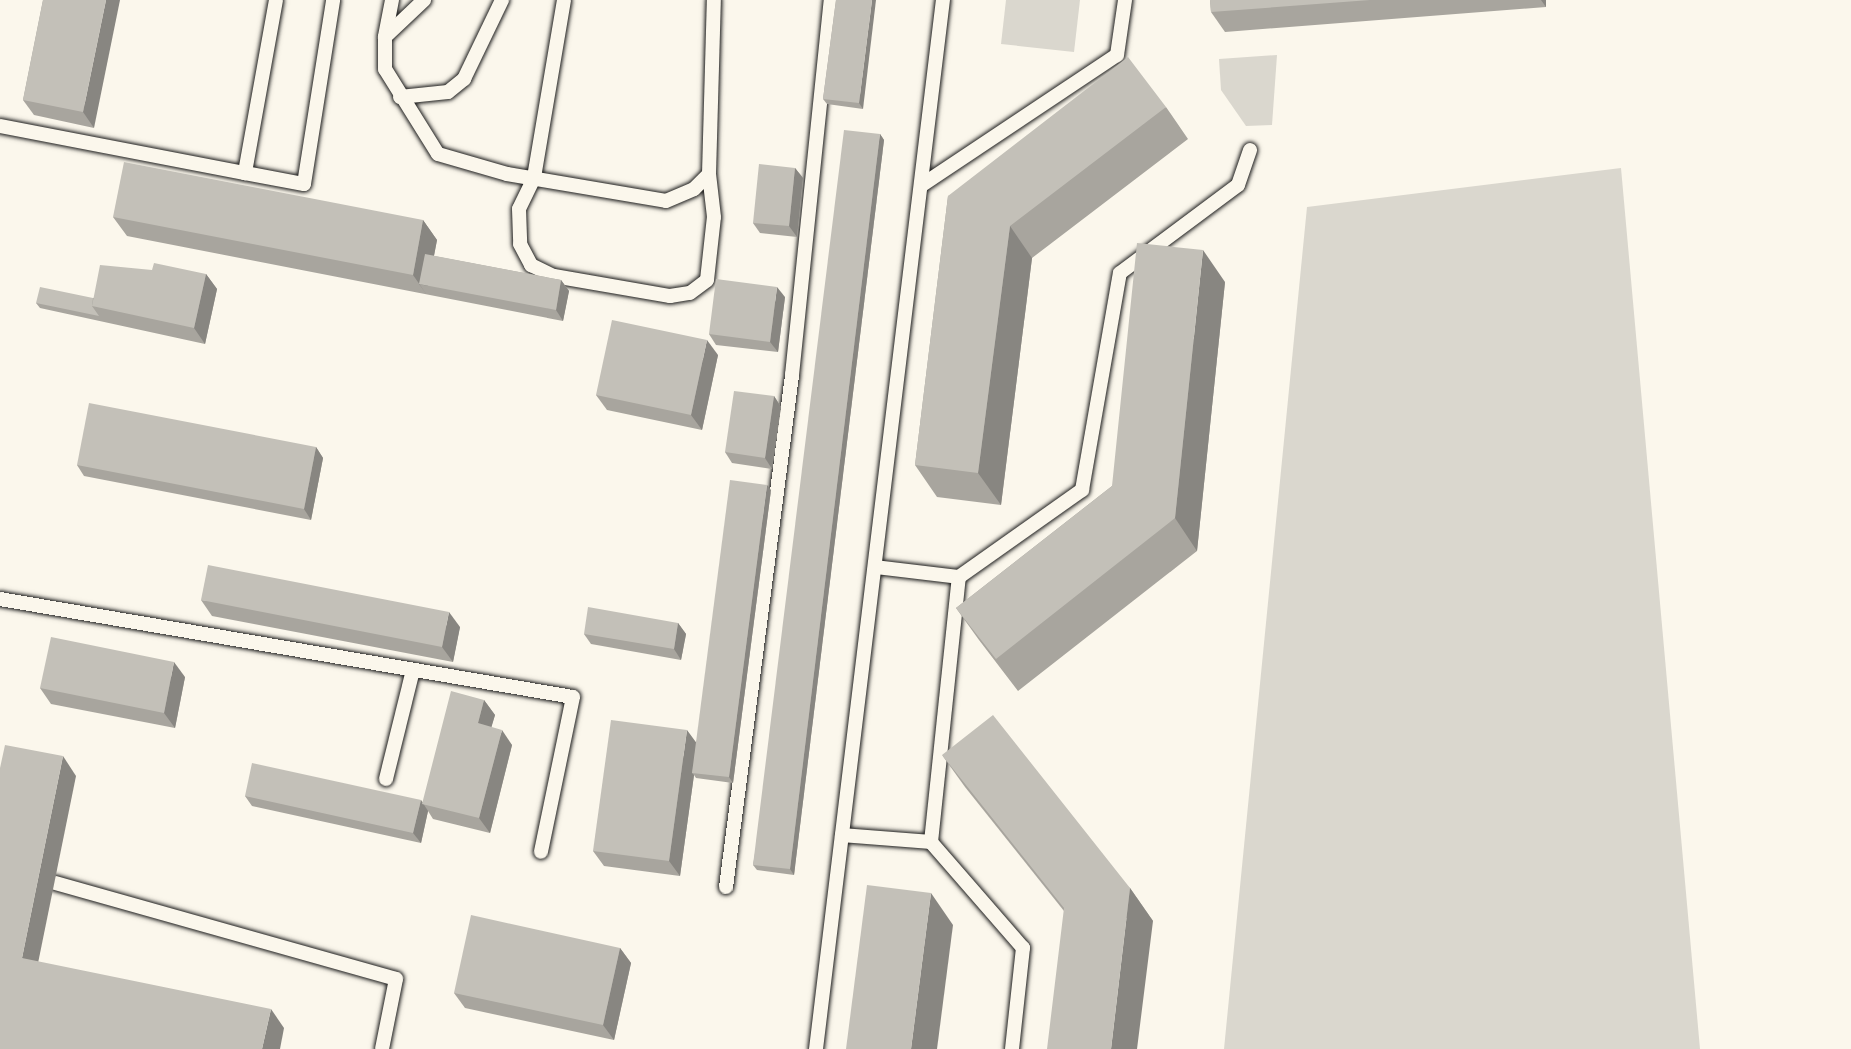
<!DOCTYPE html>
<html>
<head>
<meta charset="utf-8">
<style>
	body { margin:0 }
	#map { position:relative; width:1851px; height:1049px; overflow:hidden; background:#fbf7ec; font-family:"Balsamiq Sans",sans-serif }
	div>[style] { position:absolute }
	.green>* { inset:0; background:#dad7ce }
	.roads { filter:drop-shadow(0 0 2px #1c1c1c) drop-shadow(0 0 2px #1c1c1c) }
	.service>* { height:14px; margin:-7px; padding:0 7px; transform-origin:7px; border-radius:7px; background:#fbf7ec }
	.wall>* { inset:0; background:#a8a59e }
	.shaded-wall>* { inset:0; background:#888681 }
	.building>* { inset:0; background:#c3c0b8 }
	span { translate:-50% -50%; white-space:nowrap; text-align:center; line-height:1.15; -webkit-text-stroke:4.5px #fbf7ec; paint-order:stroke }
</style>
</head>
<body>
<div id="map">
	<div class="green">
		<div style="clip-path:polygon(1006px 0,1080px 0,1074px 52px,1001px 44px)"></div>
		<div style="clip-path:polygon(1277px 55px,1272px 125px,1246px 126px,1221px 90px,1219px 59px)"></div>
		<div style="clip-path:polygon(1621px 168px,1700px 1049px,1224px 1049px,1307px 207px)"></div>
	</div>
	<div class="roads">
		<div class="service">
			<div style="left:276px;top:0;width:176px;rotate:100.2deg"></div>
			<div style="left:245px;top:173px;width:60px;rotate:10.6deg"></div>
			<div style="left:304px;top:184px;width:186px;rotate:-81deg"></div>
			<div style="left:392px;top:0;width:38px;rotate:101deg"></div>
			<div style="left:385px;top:37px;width:54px;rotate:-43.5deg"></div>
			<div style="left:564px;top:0;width:181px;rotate:99.6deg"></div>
			<div style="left:534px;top:178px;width:34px;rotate:116deg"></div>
			<div style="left:519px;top:209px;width:35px;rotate:88deg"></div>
			<div style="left:520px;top:244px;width:24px;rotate:62deg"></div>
			<div style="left:531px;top:265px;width:25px;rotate:26deg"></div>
			<div style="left:554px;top:276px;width:118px;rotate:9.8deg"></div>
			<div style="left:670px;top:296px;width:20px;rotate:-9deg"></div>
			<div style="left:690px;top:293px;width:21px;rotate:-37deg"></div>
			<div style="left:707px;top:280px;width:63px;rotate:-83.7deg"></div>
			<div style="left:714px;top:217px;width:43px;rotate:-96.6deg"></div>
			<div style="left:385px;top:37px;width:32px;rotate:90deg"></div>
			<div style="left:385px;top:69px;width:100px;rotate:58.1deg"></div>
			<div style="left:438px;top:154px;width:72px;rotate:16.2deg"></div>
			<div style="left:507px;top:174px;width:161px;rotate:9.6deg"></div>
			<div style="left:666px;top:201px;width:30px;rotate:-23deg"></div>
			<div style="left:694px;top:189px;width:21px;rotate:-45deg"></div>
			<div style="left:709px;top:174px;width:174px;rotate:-88.4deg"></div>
			<div style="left:400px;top:97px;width:48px;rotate:-5.9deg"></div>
			<div style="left:448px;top:92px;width:21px;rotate:-39deg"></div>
			<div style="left:464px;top:79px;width:88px;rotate:-64.3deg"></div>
			<div style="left:0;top:126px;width:249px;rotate:10.9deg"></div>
			<div style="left:922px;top:185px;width:234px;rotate:-33.7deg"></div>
			<div style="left:1117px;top:55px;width:56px;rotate:-81.7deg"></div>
			<div style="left:875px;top:567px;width:85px;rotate:6.8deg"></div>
			<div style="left:0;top:599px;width:581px;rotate:9.71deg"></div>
			<div style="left:573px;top:697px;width:158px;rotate:101.7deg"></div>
			<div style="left:386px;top:779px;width:112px;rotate:-76.1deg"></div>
			<div style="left:842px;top:835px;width:89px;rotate:4.5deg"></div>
			<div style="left:55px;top:883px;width:354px;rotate:15.7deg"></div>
			<div style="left:396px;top:979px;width:71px;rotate:101.3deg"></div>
			<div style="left:726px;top:887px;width:516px;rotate:-82.65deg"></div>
			<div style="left:792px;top:375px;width:377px;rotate:-84.1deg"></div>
			<div style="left:816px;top:1049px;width:1057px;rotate:-83.1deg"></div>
			<div style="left:1012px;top:1049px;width:102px;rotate:-83.8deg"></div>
			<div style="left:1023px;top:948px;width:140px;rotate:-131deg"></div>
			<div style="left:931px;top:842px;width:266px;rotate:-84deg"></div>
			<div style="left:959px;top:577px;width:151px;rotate:-35.3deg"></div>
			<div style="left:1082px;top:490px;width:220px;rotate:-80.1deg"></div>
			<div style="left:1120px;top:273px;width:147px;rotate:-36.7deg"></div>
			<div style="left:1238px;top:185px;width:37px;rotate:-71deg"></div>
		</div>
	</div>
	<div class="wall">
		<div style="clip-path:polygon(43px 0,94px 128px,34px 115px,23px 100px)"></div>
		<div style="clip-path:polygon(836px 0,863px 109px,827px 104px,823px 99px)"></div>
		<div style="clip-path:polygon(1210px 0,1546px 0,1546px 7px,1225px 32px,1211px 12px)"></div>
		<div style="clip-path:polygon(1166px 107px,1188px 139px,1032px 258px,1001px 505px,937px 497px,915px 465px,948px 196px)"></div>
		<div style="clip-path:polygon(880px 134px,884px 140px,794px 875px,757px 870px,753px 865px)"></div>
		<div style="clip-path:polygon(795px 168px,803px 178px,797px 237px,760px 233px,753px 223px)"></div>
		<div style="clip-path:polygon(113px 217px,423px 220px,437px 240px,434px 256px,561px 280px,569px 291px,563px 321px,127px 236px)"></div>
		<div style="clip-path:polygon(206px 274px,217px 289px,205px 344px,40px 308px,36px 303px,93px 298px)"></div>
		<div style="clip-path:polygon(1225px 282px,1197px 551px,1018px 691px,979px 640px,956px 608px,1112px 486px)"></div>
		<div style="clip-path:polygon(785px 297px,778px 352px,716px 345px,709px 334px)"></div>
		<div style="clip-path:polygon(718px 355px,702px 430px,607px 410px,596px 395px)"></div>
		<div style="clip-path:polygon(774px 396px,781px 407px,772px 469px,732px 463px,725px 452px)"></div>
		<div style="clip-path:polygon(316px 447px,323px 458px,311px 520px,84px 476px,77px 465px)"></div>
		<div style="clip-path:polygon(771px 490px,733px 783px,696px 778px,694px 775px,680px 876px,604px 866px,593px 851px,696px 743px)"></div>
		<div style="clip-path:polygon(201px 600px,460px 627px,453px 662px,212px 616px)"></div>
		<div style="clip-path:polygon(678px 623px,686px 634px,681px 660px,591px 644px,584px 634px)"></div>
		<div style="clip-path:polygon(185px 677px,175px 728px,51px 704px,40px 688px)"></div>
		<div style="clip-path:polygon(484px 700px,495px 715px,491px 727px,512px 745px,490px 833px,433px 819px,428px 811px,421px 843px,252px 806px,245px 796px,421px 800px,422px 803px)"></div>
		<div style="clip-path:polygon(942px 755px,1130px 888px,1153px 921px,1064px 911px,965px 787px)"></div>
		<div style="clip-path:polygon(620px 948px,631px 963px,614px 1040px,465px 1008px,454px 993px)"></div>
	</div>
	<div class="shaded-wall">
		<div style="clip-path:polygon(106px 0,120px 0,94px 128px,83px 112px)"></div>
		<div style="clip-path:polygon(872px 0,876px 0,863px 109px,859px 103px)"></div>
		<div style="clip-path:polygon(1541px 0,1546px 0,1546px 7px)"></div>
		<div style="clip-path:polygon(880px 134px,884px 140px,794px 875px,790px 869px)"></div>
		<div style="clip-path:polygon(795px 168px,803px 178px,797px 237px,789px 226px)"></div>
		<div style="clip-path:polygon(423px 220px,437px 240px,428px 286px,419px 284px,427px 295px,413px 275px)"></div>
		<div style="clip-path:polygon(1010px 226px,1032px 258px,1001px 505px,978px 473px)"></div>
		<div style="clip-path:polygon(1203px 250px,1225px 282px,1197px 551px,1175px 518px)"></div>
		<div style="clip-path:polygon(206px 274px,217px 289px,205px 344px,194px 328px)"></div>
		<div style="clip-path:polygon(561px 280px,569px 291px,563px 321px,556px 310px)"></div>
		<div style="clip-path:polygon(777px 287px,785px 297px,778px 352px,770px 342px)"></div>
		<div style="clip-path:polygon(707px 340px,718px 355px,702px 430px,691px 415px)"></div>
		<div style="clip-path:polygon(774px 396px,781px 407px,772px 469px,765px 458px)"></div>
		<div style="clip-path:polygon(316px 447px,323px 458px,311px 520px,304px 509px)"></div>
		<div style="clip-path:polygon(767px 485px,771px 490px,733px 783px,729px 777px)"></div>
		<div style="clip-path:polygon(449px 612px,460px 627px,453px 662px,442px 647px)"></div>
		<div style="clip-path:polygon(678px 623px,686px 634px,681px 660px,674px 649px)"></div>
		<div style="clip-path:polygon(174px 662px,185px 677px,175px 728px,164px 713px)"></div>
		<div style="clip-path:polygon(484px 700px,495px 715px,488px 739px,478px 723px)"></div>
		<div style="clip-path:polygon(502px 730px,512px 745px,490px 833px,479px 818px)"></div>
		<div style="clip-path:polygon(687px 730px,698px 745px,692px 773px,694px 775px,680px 876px,669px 861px)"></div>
		<div style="clip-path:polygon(63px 756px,76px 776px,35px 978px,22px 958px)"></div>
		<div style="clip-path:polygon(421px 800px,428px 811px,421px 843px,413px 833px)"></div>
		<div style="clip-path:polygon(1130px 888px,1153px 921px,1137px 1049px,1111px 1049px)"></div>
		<div style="clip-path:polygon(931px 893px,953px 925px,937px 1049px,911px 1049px)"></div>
		<div style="clip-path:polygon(620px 948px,631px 963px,614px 1040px,603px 1025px)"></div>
		<div style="clip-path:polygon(271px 1009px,284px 1028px,280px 1049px,262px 1049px)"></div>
	</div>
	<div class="building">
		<div style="clip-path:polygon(43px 0,106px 0,83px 112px,23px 100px)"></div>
		<div style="clip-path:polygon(836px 0,872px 0,859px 103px,823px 99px)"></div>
		<div style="clip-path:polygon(1210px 0,1370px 0,1211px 12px)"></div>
		<div style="clip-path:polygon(1128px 57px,1166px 107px,1010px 226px,978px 473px,915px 465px,948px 196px)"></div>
		<div style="clip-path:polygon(844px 130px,880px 134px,790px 869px,753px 865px)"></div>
		<div style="clip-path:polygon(124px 162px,423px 220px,413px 275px,113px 217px)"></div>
		<div style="clip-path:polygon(759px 164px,795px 168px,789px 226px,753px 223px)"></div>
		<div style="clip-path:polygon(1137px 243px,1203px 250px,1175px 518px,996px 659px,956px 608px,1112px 486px)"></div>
		<div style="clip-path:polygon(425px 254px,561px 280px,556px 310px,419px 284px)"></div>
		<div style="clip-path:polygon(154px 263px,206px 274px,194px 328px,92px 306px,100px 265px,152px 270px)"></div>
		<div style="clip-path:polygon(716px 279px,777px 287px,770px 342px,709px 334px)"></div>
		<div style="clip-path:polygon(40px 287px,93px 298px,92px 306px,99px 316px,36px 303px)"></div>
		<div style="clip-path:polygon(612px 320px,707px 340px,691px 415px,596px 395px)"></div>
		<div style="clip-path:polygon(734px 391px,774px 396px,765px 458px,725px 452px)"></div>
		<div style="clip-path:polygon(89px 403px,316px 447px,304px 509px,77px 465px)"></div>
		<div style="clip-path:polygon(730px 480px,767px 485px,729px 777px,692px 773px)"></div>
		<div style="clip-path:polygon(208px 565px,449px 612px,442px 647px,201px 600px)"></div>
		<div style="clip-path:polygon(588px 607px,678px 623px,674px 649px,584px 634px)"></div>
		<div style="clip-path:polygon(51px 637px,174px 662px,164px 713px,40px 688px)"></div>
		<div style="clip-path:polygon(451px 691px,484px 700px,478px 723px,502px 730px,479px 818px,422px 804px)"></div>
		<div style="clip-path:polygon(993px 715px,1130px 888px,1111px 1049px,1047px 1049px,1064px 908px,942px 755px)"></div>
		<div style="clip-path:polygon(611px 720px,687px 730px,669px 861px,593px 851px)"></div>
		<div style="clip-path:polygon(5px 745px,63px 756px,22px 958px,271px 1009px,262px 1049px,0 1049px,0 768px)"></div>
		<div style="clip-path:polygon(252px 763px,421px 800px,413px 833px,245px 796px)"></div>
		<div style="clip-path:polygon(867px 885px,931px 893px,911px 1049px,846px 1049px)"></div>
		<div style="clip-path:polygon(471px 915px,620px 948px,603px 1025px,454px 993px)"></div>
	</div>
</div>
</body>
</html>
